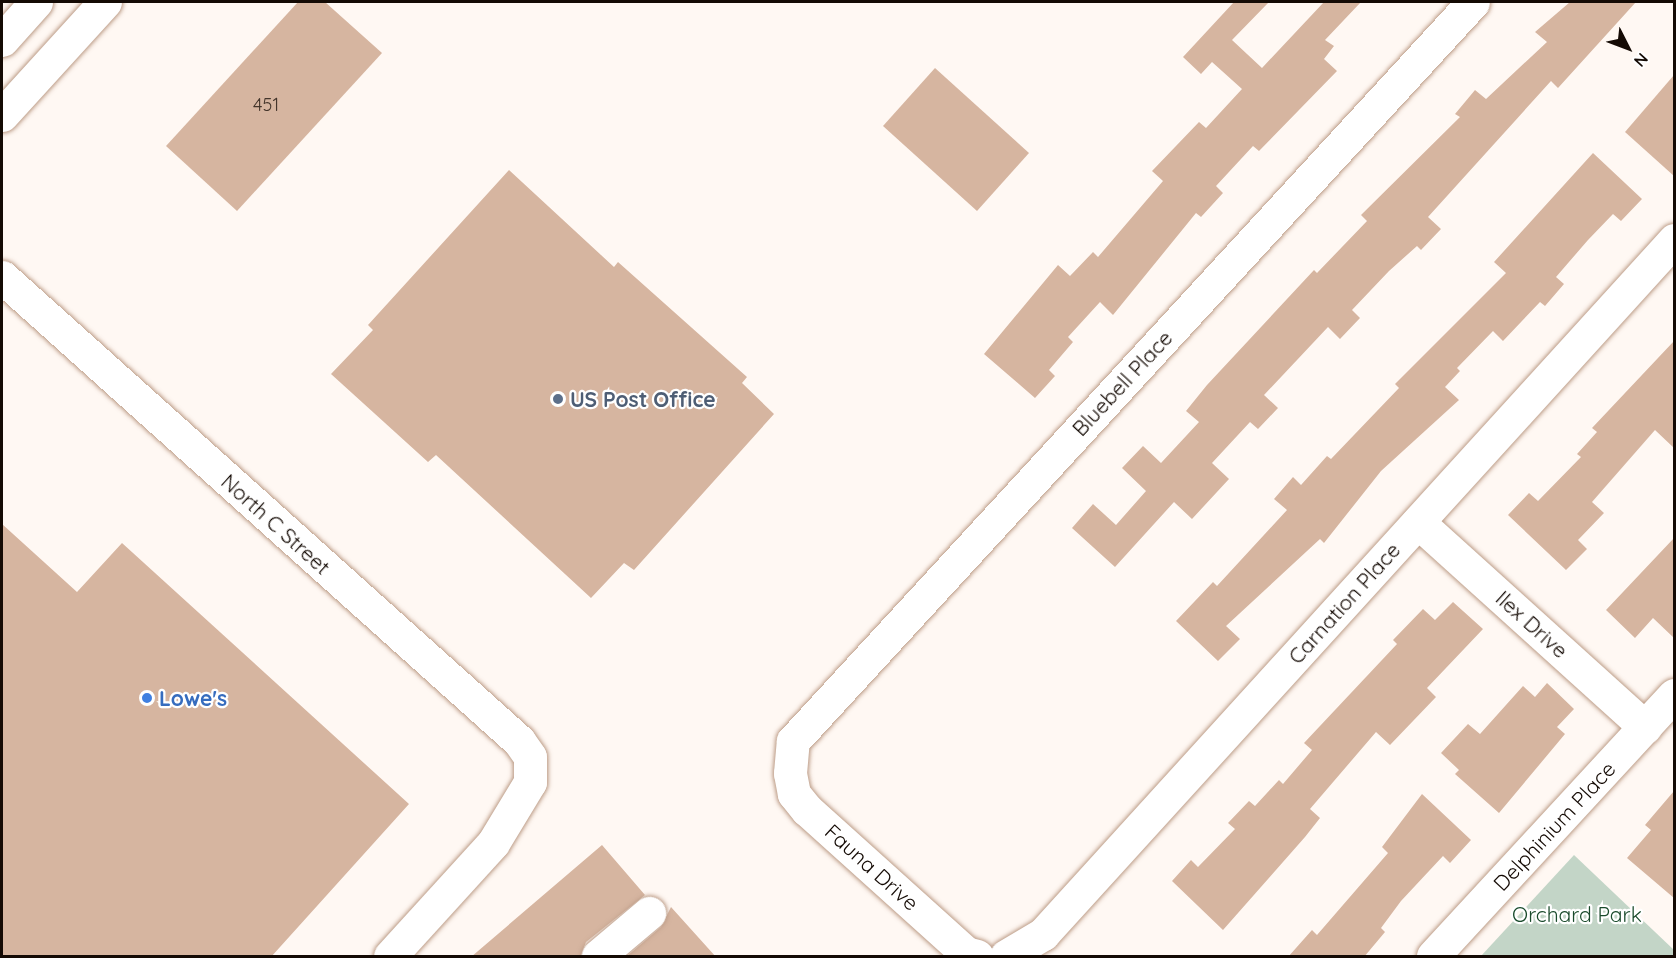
<!DOCTYPE html>
<html>
<head>
<meta charset="utf-8">
<style>
	body { margin:0 }
	#map { position:relative; width:1676px; height:958px; overflow:hidden; background:#fff8f3; font-family:Quicksand,sans-serif }
	div>[style] { position:absolute }
	.green>* { inset:0; background:#c3d5c7 }
	.building>* { inset:0; background:#d6b5a0 }
	.roads { filter:drop-shadow(0 0 2px #bd9d88) drop-shadow(0 0 2px #bd9d88) }
	.minor>* { height:33px; margin:-16.5px; padding:0 16.5px; transform-origin:16.5px; border-radius:16.5px; background:#fff }
	.major>* { height:33px; margin:-16.5px; padding:0 16.5px; transform-origin:16.5px; border-radius:16.5px; background:#fff }
	.dots>* { width:16px; height:16px; translate:-50% -50%; box-sizing:border-box; border:3px solid #fff; border-radius:50% }
	span { translate:-50% -50%; white-space:nowrap; text-align:center; line-height:1.15; -webkit-text-stroke:4.5px #fff; paint-order:stroke }
	.number-label { font-size:18px; color:#44352b }
	.number-label span { -webkit-text-stroke-width:0 }
	.street-label { font-size:21px; color:#140a04 }
	.service-label { font-size:21px; color:#4e5e75; font-weight:700 }
	.left { translate:0 -50%; text-align:left }
	.shop-label { font-size:21px; color:#366cbe; font-weight:700 }
	.park-label { font-size:21px; color:#194a2b }
	.frame { position:absolute; inset:0; border:3px solid #140a04; pointer-events:none }
	.north { position:absolute; left:1598px; top:18px; width:60px; height:60px; -webkit-text-stroke:4px #fff; paint-order:stroke; rotate:132deg; font-size:16px; font-weight:700; line-height:24px; text-align:center; color:#140a04 }
	.north::after { content:''; display:block; margin:auto; width:21px; height:27px; background:#140a04; clip-path:polygon(50% 0,100% 100%,50% 72%,0 100%) }
</style>
</head>
<body>
<div id="map">
	<div class="green">
		<div style="clip-path:polygon(1574px 855px,1674px 950px,1674px 956px,1481px 956px)"></div>
	</div>
	<div class="building">
		<div style="clip-path:polygon(298px 2px,325px 2px,382px 53px,237px 211px,166px 146px)"></div>
		<div style="clip-path:polygon(1234px 2px,1269px 2px,1232px 40px,1262px 68px,1324px 2px,1361px 2px,1325px 40px,1334px 46px,1324px 59px,1337px 71px,1259px 151px,1253px 146px,1216px 186px,1223px 193px,1201px 217px,1196px 213px,1113px 315px,1100px 302px,1068px 337px,1073px 342px,1049px 370px,1055px 376px,1035px 398px,984px 354px,1058px 265px,1070px 276px,1093px 252px,1098px 257px,1163px 181px,1152px 171px,1199px 122px,1206px 128px,1242px 89px,1212px 62px,1201px 74px,1183px 57px)"></div>
		<div style="clip-path:polygon(1570px 2px,1636px 2px,1558px 88px,1551px 81px,1428px 217px,1441px 229px,1421px 250px,1417px 246px,1389px 271px,1352px 310px,1360px 318px,1340px 339px,1328px 327px,1264px 395px,1278px 408px,1258px 429px,1250px 422px,1212px 463px,1229px 479px,1192px 519px,1174px 502px,1115px 567px,1072px 528px,1093px 504px,1116px 525px,1146px 491px,1122px 468px,1143px 446px,1161px 463px,1199px 422px,1186px 411px,1207px 385px,1314px 270px,1317px 273px,1367px 221px,1361px 215px,1460px 117px,1455px 114px,1475px 90px,1486px 99px,1547px 42px,1535px 32px)"></div>
		<div style="clip-path:polygon(935px 68px,1029px 153px,977px 211px,883px 126px)"></div>
		<div style="clip-path:polygon(1674px 75px,1674px 176px,1625px 132px)"></div>
		<div style="clip-path:polygon(1593px 153px,1642px 199px,1621px 221px,1613px 214px,1588px 240px,1556px 277px,1564px 284px,1545px 306px,1540px 302px,1503px 341px,1493px 331px,1457px 368px,1460px 371px,1445px 387px,1459px 400px,1381px 471px,1324px 543px,1320px 539px,1226px 626px,1240px 639px,1218px 661px,1176px 621px,1213px 582px,1217px 586px,1287px 510px,1274px 499px,1293px 477px,1301px 485px,1327px 456px,1331px 459px,1399px 388px,1395px 384px,1506px 273px,1494px 262px)"></div>
		<div style="clip-path:polygon(509px 170px,614px 267px,618px 262px,747px 377px,742px 383px,774px 414px,634px 570px,624px 563px,591px 598px,436px 455px,428px 462px,331px 374px,373px 330px,368px 325px)"></div>
		<div style="clip-path:polygon(1674px 341px,1674px 448px,1655px 430px,1592px 502px,1604px 513px,1578px 540px,1587px 549px,1566px 570px,1508px 515px,1529px 493px,1538px 501px,1581px 457px,1577px 454px,1597px 432px,1592px 428px)"></div>
		<div style="clip-path:polygon(2px 524px,77px 592px,122px 543px,409px 804px,271px 957px,2px 957px)"></div>
		<div style="clip-path:polygon(1674px 538px,1674px 638px,1653px 618px,1635px 638px,1606px 610px)"></div>
		<div style="clip-path:polygon(1453px 602px,1483px 629px,1427px 688px,1436px 697px,1390px 745px,1376px 732px,1310px 809px,1320px 818px,1305px 837px,1223px 930px,1172px 881px,1191px 860px,1198px 867px,1235px 829px,1228px 823px,1249px 801px,1255px 806px,1279px 780px,1283px 784px,1312px 750px,1304px 743px,1397px 644px,1393px 640px,1423px 609px,1435px 620px)"></div>
		<div style="clip-path:polygon(1547px 683px,1574px 709px,1557px 727px,1565px 734px,1499px 813px,1455px 774px,1459px 770px,1441px 753px,1468px 724px,1480px 734px,1523px 686px,1535px 697px)"></div>
		<div style="clip-path:polygon(1674px 791px,1674px 898px,1627px 858px,1651px 830px,1645px 825px)"></div>
		<div style="clip-path:polygon(1422px 794px,1471px 840px,1450px 863px,1443px 856px,1401px 901px,1381px 928px,1385px 932px,1364px 957px,1288px 957px,1312px 930px,1317px 935px,1388px 853px,1382px 847px)"></div>
		<div style="clip-path:polygon(602px 845px,645px 895px,586px 942px,580px 957px,471px 957px)"></div>
		<div style="clip-path:polygon(671px 907px,716px 957px,626px 957px,661px 927px)"></div>
	</div>
	<div class="roads">
		<div class="minor">
			<div style="left:2px;top:277px;width:695px;rotate:41.91deg"></div>
			<div style="left:519px;top:741px;width:19px;rotate:55deg"></div>
			<div style="left:530px;top:757px;width:25px;rotate:90deg"></div>
			<div style="left:530px;top:782px;width:71px;rotate:121.2deg"></div>
			<div style="left:493px;top:843px;width:153px;rotate:132.3deg"></div>
			<div style="left:1418px;top:522px;width:306px;rotate:42.1deg"></div>
			<div style="left:598px;top:956px;width:67px;rotate:-40.1deg"></div>
			<div style="left:977px;top:956px;width:11px;rotate:-165deg"></div>
			<div style="left:966px;top:953px;width:214px;rotate:-138deg"></div>
			<div style="left:807px;top:810px;width:21px;rotate:-129deg"></div>
			<div style="left:794px;top:794px;width:21px;rotate:-101deg"></div>
			<div style="left:790px;top:773px;width:32px;rotate:-85deg"></div>
			<div style="left:793px;top:741px;width:1004px;rotate:-47.38deg"></div>
			<div style="left:1006px;top:956px;width:43px;rotate:-30.7deg"></div>
			<div style="left:1043px;top:934px;width:938px;rotate:-47.72deg"></div>
			<div style="left:1433px;top:956px;width:355px;rotate:-47.3deg"></div>
		</div>
		<div class="major">
			<div style="left:2px;top:40px;width:51px;rotate:-48.2deg"></div>
			<div style="left:2px;top:115px;width:153px;rotate:-47.7deg"></div>
		</div>
	</div>
	<div class="dots">
		<div style="left:558px;top:399px;background:#5c6f8a"></div>
		<div style="left:147px;top:698px;background:#3f7fe0"></div>
	</div>
	<div class="number-label">
		<span style="left:266px;top:105px">451</span>
	</div>
	<div class="street-label">
		<span style="left:1122px;top:383px;rotate:-47deg">Bluebell Place</span>
		<span style="left:276px;top:524px;rotate:42deg">North C Street</span>
		<span style="left:1344px;top:603px;rotate:-48deg">Carnation Place</span>
		<span style="left:1532px;top:624px;rotate:42deg">Ilex Drive</span>
		<span style="left:1554px;top:826px;rotate:-47deg">Delphinium Place</span>
		<span style="left:872px;top:867px;rotate:42deg">Fauna Drive</span>
	</div>
	<div class="service-label">
		<span class="left" style="left:570px;top:399px">US Post Office</span>
	</div>
	<div class="shop-label">
		<span class="left" style="left:159px;top:698px">Lowe's</span>
	</div>
	<div class="park-label">
		<span style="left:1577px;top:914px">Orchard Park</span>
	</div>
	<div class="frame"></div>
	<div class="north">N</div>
</div>
</body>
</html>
